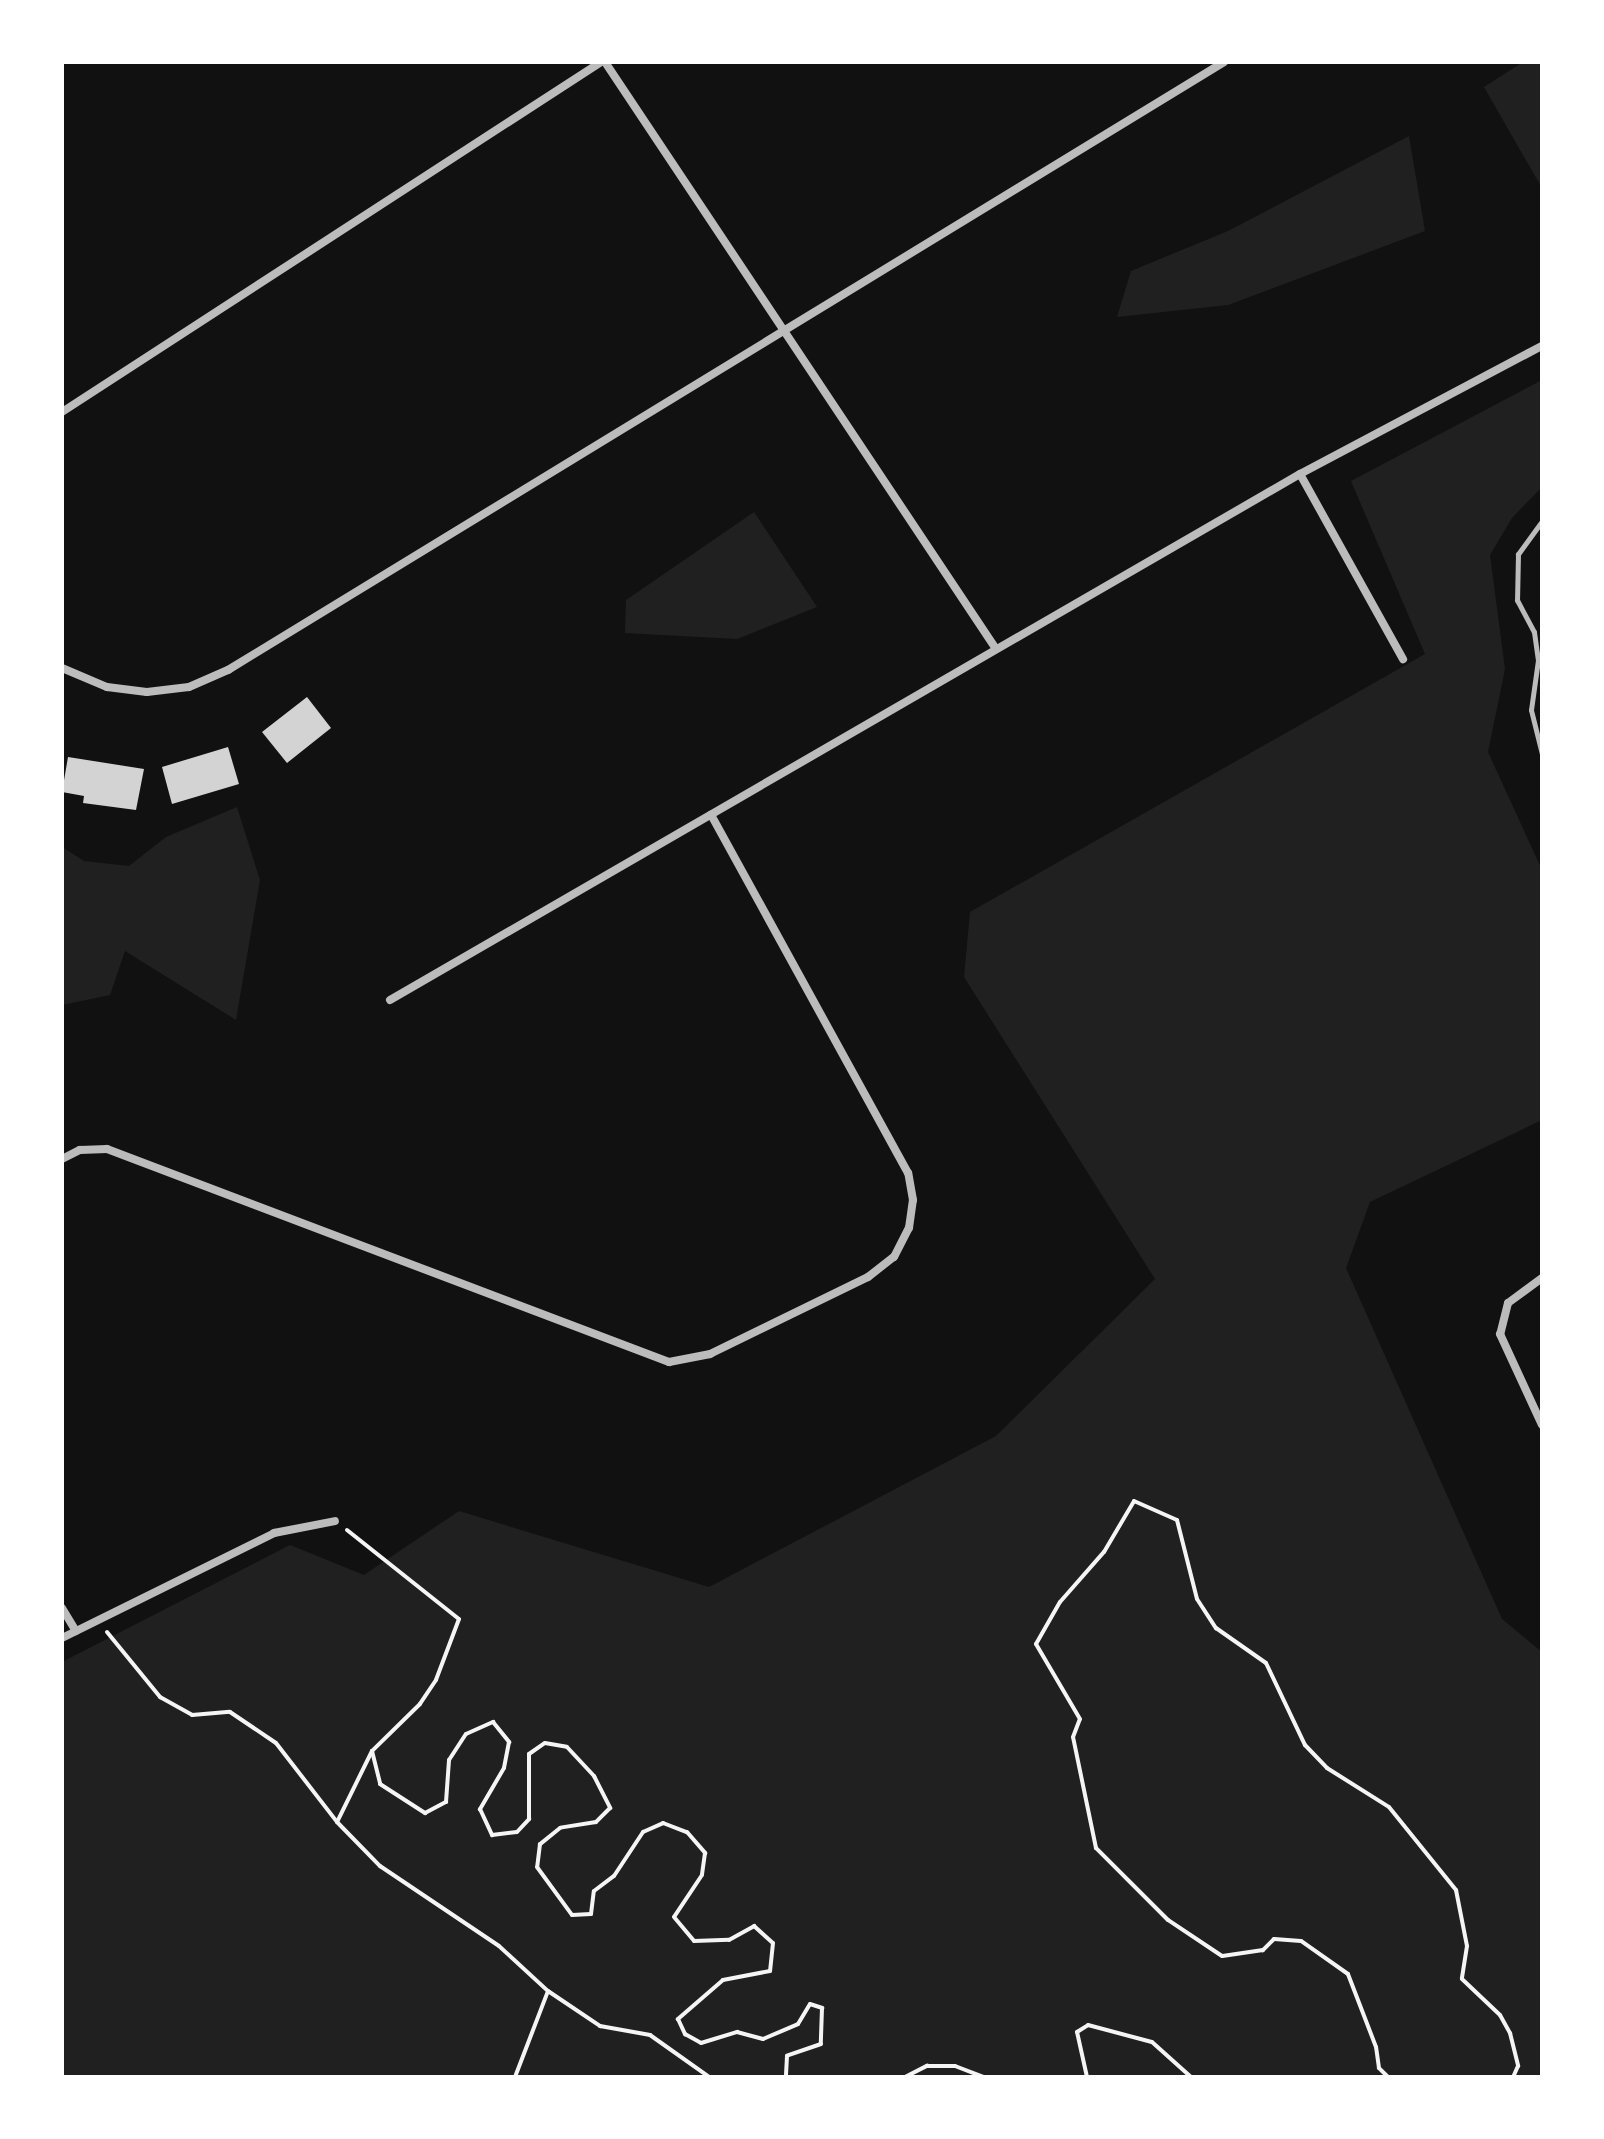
<!DOCTYPE html>
<html>
<head>
<meta charset="utf-8">
<style>
	body { margin:0 }
	#map { position:relative; width:1604px; height:2139px; overflow:hidden; background:#111; font-family:Inter,sans-serif }
	div>[style] { position:absolute }
	.green>* { inset:0; background:#202020 }
	.building>* { inset:0; background:#d3d3d3 }
	.path>* { height:4px; margin:-2px; padding:0 2px; transform-origin:2px; border-radius:2px; background:#f5f5f5 }
	.service>* { height:5px; margin:-2.5px; padding:0 2.5px; transform-origin:2.5px; border-radius:2.5px; background:#bcbcbc }
	.minor>* { height:8px; margin:-4px; padding:0 4px; transform-origin:4px; border-radius:4px; background:#bcbcbc }
	span { translate:-50% -50%; white-space:nowrap; text-align:center; line-height:1.15; -webkit-text-stroke:6px #fff; paint-order:stroke }
	.frame { position:absolute; inset:0; border:64px solid #fff; pointer-events:none }
</style>
</head>
<body>
<div id="map">
	<div class="green">
		<div style="clip-path:polygon(1523px 62px,1542px 62px,1542px 188px,1484px 87px)"></div>
		<div style="clip-path:polygon(1409px 136px,1425px 231px,1228px 305px,1117px 317px,1131px 271px,1228px 231px)"></div>
		<div style="clip-path:polygon(1542px 380px,1542px 487px,1512px 518px,1490px 555px,1505px 669px,1488px 752px,1542px 870px,1542px 1120px,1370px 1202px,1346px 1268px,1502px 1619px,1542px 1652px,1542px 2077px,62px 2077px,62px 1662px,290px 1545px,364px 1575px,459px 1511px,709px 1587px,996px 1436px,1155px 1279px,964px 977px,970px 912px,1425px 654px,1351px 481px)"></div>
		<div style="clip-path:polygon(754px 512px,817px 607px,737px 639px,625px 633px,626px 600px)"></div>
		<div style="clip-path:polygon(237px 807px,260px 880px,236px 1020px,125px 951px,110px 995px,62px 1005px,62px 847px,84px 861px,129px 866px,166px 837px)"></div>
	</div>
	<div class="building">
		<div style="clip-path:polygon(307px 697px,331px 728px,287px 763px,262px 732px)"></div>
		<div style="clip-path:polygon(228px 747px,239px 784px,172px 804px,162px 767px)"></div>
		<div style="clip-path:polygon(68px 757px,144px 769px,136px 810px,83px 803px,84px 796px,62px 792px)"></div>
	</div>
	<div class="path">
		<div style="left:347px;top:1530px;width:143px;rotate:38.5deg"></div>
		<div style="left:459px;top:1619px;width:65px;rotate:110.7deg"></div>
		<div style="left:436px;top:1680px;width:29px;rotate:124deg"></div>
		<div style="left:420px;top:1704px;width:67px;rotate:135.6deg"></div>
		<div style="left:372px;top:1751px;width:79px;rotate:116.2deg"></div>
		<div style="left:337px;top:1822px;width:62px;rotate:45.7deg"></div>
		<div style="left:380px;top:1866px;width:143px;rotate:33.9deg"></div>
		<div style="left:499px;top:1946px;width:67px;rotate:42.6deg"></div>
		<div style="left:548px;top:1991px;width:63px;rotate:33.9deg"></div>
		<div style="left:600px;top:2026px;width:51px;rotate:10.2deg"></div>
		<div style="left:650px;top:2035px;width:72px;rotate:35.4deg"></div>
		<div style="left:107px;top:1632px;width:84px;rotate:50.8deg"></div>
		<div style="left:160px;top:1697px;width:37px;rotate:29deg"></div>
		<div style="left:192px;top:1715px;width:38px;rotate:-5deg"></div>
		<div style="left:230px;top:1712px;width:55px;rotate:34deg"></div>
		<div style="left:276px;top:1743px;width:100px;rotate:52.3deg"></div>
		<div style="left:372px;top:1751px;width:34px;rotate:76deg"></div>
		<div style="left:380px;top:1784px;width:54px;rotate:32.8deg"></div>
		<div style="left:425px;top:1813px;width:24px;rotate:-28deg"></div>
		<div style="left:446px;top:1802px;width:42px;rotate:-85.9deg"></div>
		<div style="left:449px;top:1760px;width:31px;rotate:-57deg"></div>
		<div style="left:466px;top:1734px;width:30px;rotate:-24deg"></div>
		<div style="left:493px;top:1722px;width:26px;rotate:51deg"></div>
		<div style="left:509px;top:1742px;width:26px;rotate:101deg"></div>
		<div style="left:504px;top:1768px;width:48px;rotate:120.3deg"></div>
		<div style="left:480px;top:1809px;width:29px;rotate:65deg"></div>
		<div style="left:492px;top:1835px;width:25px;rotate:-7deg"></div>
		<div style="left:517px;top:1832px;width:18px;rotate:-47deg"></div>
		<div style="left:529px;top:1819px;width:65px;rotate:-90deg"></div>
		<div style="left:529px;top:1754px;width:19px;rotate:-35deg"></div>
		<div style="left:545px;top:1743px;width:22px;rotate:10deg"></div>
		<div style="left:567px;top:1747px;width:40px;rotate:47deg"></div>
		<div style="left:594px;top:1776px;width:36px;rotate:63deg"></div>
		<div style="left:610px;top:1808px;width:20px;rotate:135deg"></div>
		<div style="left:596px;top:1822px;width:36px;rotate:171deg"></div>
		<div style="left:560px;top:1828px;width:26px;rotate:141deg"></div>
		<div style="left:540px;top:1844px;width:23px;rotate:97deg"></div>
		<div style="left:537px;top:1867px;width:59px;rotate:53.9deg"></div>
		<div style="left:572px;top:1915px;width:19px;rotate:-3deg"></div>
		<div style="left:591px;top:1914px;width:23px;rotate:-83deg"></div>
		<div style="left:594px;top:1891px;width:25px;rotate:-37deg"></div>
		<div style="left:614px;top:1876px;width:53px;rotate:-56.6deg"></div>
		<div style="left:643px;top:1832px;width:22px;rotate:-24deg"></div>
		<div style="left:663px;top:1823px;width:26px;rotate:21deg"></div>
		<div style="left:687px;top:1832px;width:28px;rotate:49deg"></div>
		<div style="left:705px;top:1853px;width:22px;rotate:98deg"></div>
		<div style="left:702px;top:1875px;width:50px;rotate:123.7deg"></div>
		<div style="left:674px;top:1917px;width:31px;rotate:50deg"></div>
		<div style="left:694px;top:1941px;width:35px;rotate:-2deg"></div>
		<div style="left:729px;top:1940px;width:29px;rotate:-29deg"></div>
		<div style="left:754px;top:1926px;width:25px;rotate:42deg"></div>
		<div style="left:773px;top:1943px;width:28px;rotate:96deg"></div>
		<div style="left:770px;top:1971px;width:48px;rotate:169.2deg"></div>
		<div style="left:723px;top:1980px;width:60px;rotate:139.1deg"></div>
		<div style="left:678px;top:2019px;width:17px;rotate:65deg"></div>
		<div style="left:685px;top:2034px;width:18px;rotate:29deg"></div>
		<div style="left:701px;top:2043px;width:38px;rotate:-17deg"></div>
		<div style="left:737px;top:2032px;width:27px;rotate:15deg"></div>
		<div style="left:763px;top:2039px;width:38px;rotate:-23deg"></div>
		<div style="left:798px;top:2024px;width:23px;rotate:-59deg"></div>
		<div style="left:810px;top:2004px;width:13px;rotate:18deg"></div>
		<div style="left:822px;top:2008px;width:36px;rotate:92deg"></div>
		<div style="left:821px;top:2044px;width:36px;rotate:161deg"></div>
		<div style="left:787px;top:2056px;width:21px;rotate:93deg"></div>
		<div style="left:515px;top:2077px;width:92px;rotate:-69deg"></div>
		<div style="left:905px;top:2077px;width:25px;rotate:-27deg"></div>
		<div style="left:927px;top:2066px;width:28px"></div>
		<div style="left:955px;top:2066px;width:31px;rotate:21deg"></div>
		<div style="left:1087px;top:2077px;width:46px;rotate:-102.5deg"></div>
		<div style="left:1077px;top:2032px;width:13px;rotate:-32deg"></div>
		<div style="left:1088px;top:2025px;width:66px;rotate:14.9deg"></div>
		<div style="left:1152px;top:2042px;width:52px;rotate:41.9deg"></div>
		<div style="left:1388px;top:2077px;width:13px;rotate:-135deg"></div>
		<div style="left:1379px;top:2068px;width:21px;rotate:-98deg"></div>
		<div style="left:1376px;top:2047px;width:78px;rotate:-111deg"></div>
		<div style="left:1348px;top:1974px;width:57px;rotate:-144.9deg"></div>
		<div style="left:1301px;top:1941px;width:27px;rotate:-176deg"></div>
		<div style="left:1274px;top:1939px;width:16px;rotate:135deg"></div>
		<div style="left:1263px;top:1950px;width:41px;rotate:171.7deg"></div>
		<div style="left:1222px;top:1956px;width:65px;rotate:-146.3deg"></div>
		<div style="left:1168px;top:1920px;width:102px;rotate:-135deg"></div>
		<div style="left:1096px;top:1848px;width:113px;rotate:-101.7deg"></div>
		<div style="left:1073px;top:1737px;width:19px;rotate:-69deg"></div>
		<div style="left:1080px;top:1719px;width:87px;rotate:-120.4deg"></div>
		<div style="left:1036px;top:1644px;width:48px;rotate:-60.3deg"></div>
		<div style="left:1060px;top:1602px;width:67px;rotate:-48.7deg"></div>
		<div style="left:1104px;top:1552px;width:59px;rotate:-59.5deg"></div>
		<div style="left:1134px;top:1501px;width:47px;rotate:23.8deg"></div>
		<div style="left:1177px;top:1520px;width:81px;rotate:75.8deg"></div>
		<div style="left:1197px;top:1599px;width:35px;rotate:57deg"></div>
		<div style="left:1216px;top:1628px;width:61px;rotate:35deg"></div>
		<div style="left:1266px;top:1663px;width:91px;rotate:64.6deg"></div>
		<div style="left:1305px;top:1745px;width:32px;rotate:46deg"></div>
		<div style="left:1327px;top:1768px;width:73px;rotate:32.2deg"></div>
		<div style="left:1389px;top:1807px;width:107px;rotate:51.1deg"></div>
		<div style="left:1456px;top:1890px;width:57px;rotate:78.9deg"></div>
		<div style="left:1467px;top:1946px;width:33px;rotate:99deg"></div>
		<div style="left:1462px;top:1979px;width:52px;rotate:43.5deg"></div>
		<div style="left:1500px;top:2015px;width:21px;rotate:61deg"></div>
		<div style="left:1510px;top:2033px;width:34px;rotate:76deg"></div>
		<div style="left:1518px;top:2066px;width:12px;rotate:114deg"></div>
	</div>
	<div class="service">
		<div style="left:1542px;top:521px;width:41px;rotate:126deg"></div>
		<div style="left:1518px;top:554px;width:46px;rotate:91.2deg"></div>
		<div style="left:1517px;top:600px;width:36px;rotate:62deg"></div>
		<div style="left:1534px;top:632px;width:28px;rotate:82deg"></div>
		<div style="left:1538px;top:660px;width:50px;rotate:98deg"></div>
		<div style="left:1531px;top:710px;width:45px;rotate:76deg"></div>
	</div>
	<div class="minor">
		<div style="left:605px;top:62px;width:705px;rotate:56.33deg"></div>
		<div style="left:62px;top:412px;width:643px;rotate:-33deg"></div>
		<div style="left:1300px;top:474px;width:212px;rotate:60.9deg"></div>
		<div style="left:62px;top:668px;width:49px;rotate:22.9deg"></div>
		<div style="left:107px;top:687px;width:40px;rotate:7.1deg"></div>
		<div style="left:147px;top:692px;width:42px;rotate:-6.8deg"></div>
		<div style="left:189px;top:687px;width:43px;rotate:-23.6deg"></div>
		<div style="left:228px;top:670px;width:1167px;rotate:-31.4deg"></div>
		<div style="left:390px;top:1000px;width:1051px;rotate:-30.03deg"></div>
		<div style="left:1300px;top:474px;width:274px;rotate:-27.9deg"></div>
		<div style="left:62px;top:1159px;width:20px;rotate:-27deg"></div>
		<div style="left:80px;top:1150px;width:27px;rotate:-2deg"></div>
		<div style="left:107px;top:1149px;width:601px;rotate:20.76deg"></div>
		<div style="left:669px;top:1362px;width:42px;rotate:-11deg"></div>
		<div style="left:710px;top:1354px;width:176px;rotate:-26deg"></div>
		<div style="left:868px;top:1277px;width:33px;rotate:-38deg"></div>
		<div style="left:894px;top:1257px;width:33px;rotate:-63deg"></div>
		<div style="left:909px;top:1228px;width:28px;rotate:-82deg"></div>
		<div style="left:913px;top:1200px;width:27px;rotate:-100deg"></div>
		<div style="left:908px;top:1173px;width:409px;rotate:-118.8deg"></div>
		<div style="left:1542px;top:1278px;width:42px;rotate:143.7deg"></div>
		<div style="left:1508px;top:1303px;width:32px;rotate:104deg"></div>
		<div style="left:1500px;top:1334px;width:100px;rotate:65.2deg"></div>
		<div style="left:62px;top:1608px;width:27px;rotate:59deg"></div>
		<div style="left:62px;top:1638px;width:237px;rotate:-26.3deg"></div>
		<div style="left:274px;top:1533px;width:62px;rotate:-11.1deg"></div>
	</div>
	<div class="frame"></div>
</div>
</body>
</html>
